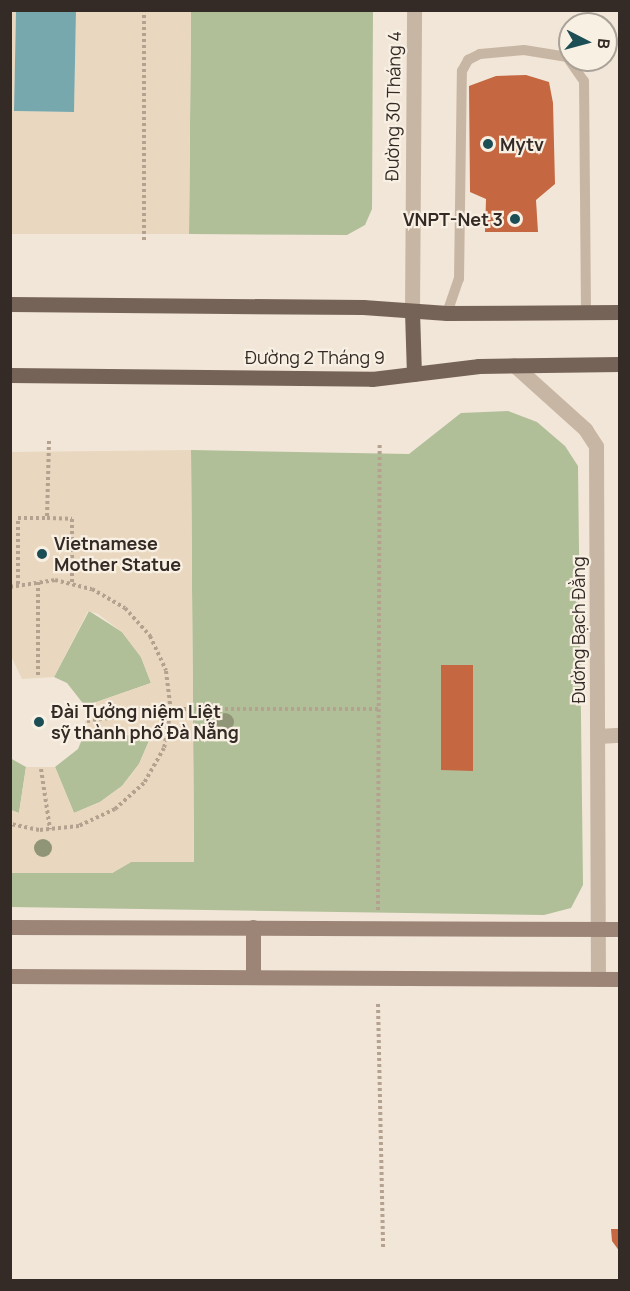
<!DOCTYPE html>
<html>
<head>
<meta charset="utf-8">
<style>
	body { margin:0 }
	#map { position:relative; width:630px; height:1291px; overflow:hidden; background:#f1e6d8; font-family:Manrope,sans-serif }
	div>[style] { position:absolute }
	.green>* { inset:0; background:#b0bf98 }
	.plaza>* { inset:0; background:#e9d8bf }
	.water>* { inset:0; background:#77a8ad }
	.building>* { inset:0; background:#c56842 }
	.path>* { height:4px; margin-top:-2px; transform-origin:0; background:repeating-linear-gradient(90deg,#b4a18f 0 3px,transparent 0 6px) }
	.service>* { height:10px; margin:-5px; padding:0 5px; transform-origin:5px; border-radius:5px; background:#c8b6a4 }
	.tertiary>* { height:15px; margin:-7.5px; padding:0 7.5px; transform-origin:7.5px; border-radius:7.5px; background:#c8b6a4 }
	.secondary>* { height:15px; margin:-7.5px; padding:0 7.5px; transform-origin:7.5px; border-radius:7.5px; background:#9c8576 }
	.primary>* { height:15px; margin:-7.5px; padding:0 7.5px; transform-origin:7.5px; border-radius:7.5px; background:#766357 }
	.trees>* { width:18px; height:18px; margin:-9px; border-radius:50%; background:#909578 }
	.dots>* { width:16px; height:16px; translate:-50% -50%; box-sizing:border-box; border:3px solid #f9f0e4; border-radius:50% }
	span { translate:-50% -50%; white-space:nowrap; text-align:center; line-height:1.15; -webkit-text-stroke:4.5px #f9f0e4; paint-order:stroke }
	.street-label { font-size:18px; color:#342b26 }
	.poi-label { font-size:18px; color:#342b26; font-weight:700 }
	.left { translate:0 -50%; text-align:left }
	.right { translate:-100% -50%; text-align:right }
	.frame { position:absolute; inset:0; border:12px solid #342b26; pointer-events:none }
	.north { position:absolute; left:558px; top:12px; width:60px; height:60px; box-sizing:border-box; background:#f9f0e4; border:2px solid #aaa198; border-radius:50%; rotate:96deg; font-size:16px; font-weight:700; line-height:24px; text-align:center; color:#342b26 }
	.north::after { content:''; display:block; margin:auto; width:21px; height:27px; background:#1c4e55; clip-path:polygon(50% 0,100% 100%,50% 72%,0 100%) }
</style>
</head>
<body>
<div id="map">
	<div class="green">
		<div style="clip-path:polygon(191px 11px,373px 11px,372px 209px,365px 225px,347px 235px,189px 234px)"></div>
		<div style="clip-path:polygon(508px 411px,537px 422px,565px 446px,578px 466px,583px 885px,571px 908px,544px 915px,11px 907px,10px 873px,112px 873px,131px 862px,194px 861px,191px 450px,409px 454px,461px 413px)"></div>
		<div style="clip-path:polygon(89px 611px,122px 632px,141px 657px,151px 683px,85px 706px,67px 683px,54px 677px)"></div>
		<div style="clip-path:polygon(85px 732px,151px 736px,139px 764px,122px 786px,100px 802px,74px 813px,55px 767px,78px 749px)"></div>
		<div style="clip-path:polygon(10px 758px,26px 767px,19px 813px,11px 810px)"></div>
	</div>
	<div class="plaza">
		<div style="clip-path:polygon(10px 11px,16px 11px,14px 111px,74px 112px,76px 11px,191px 11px,189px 234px,11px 234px)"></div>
		<div style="clip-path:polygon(191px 450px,194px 862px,131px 862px,112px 873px,11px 873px,11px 810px,19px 813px,26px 767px,55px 767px,74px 813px,100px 802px,122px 786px,139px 764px,151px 737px,85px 732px,85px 706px,151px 683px,141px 657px,122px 632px,98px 614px,88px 611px,54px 677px,22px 679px,11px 656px,11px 452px)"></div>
	</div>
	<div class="water">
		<div style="clip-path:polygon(16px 11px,76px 11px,74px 112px,14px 111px)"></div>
	</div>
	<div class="building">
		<div style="clip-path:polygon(526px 75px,549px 82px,553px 103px,555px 184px,536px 200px,538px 232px,485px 232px,486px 199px,470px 192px,469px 86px,496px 76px)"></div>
		<div style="clip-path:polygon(441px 665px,473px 665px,473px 771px,441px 770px)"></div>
		<div style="clip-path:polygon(611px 1229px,620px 1229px,620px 1252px,612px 1241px)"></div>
	</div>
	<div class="path">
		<div style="left:144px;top:240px;width:230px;rotate:-90deg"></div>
		<div style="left:49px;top:441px;width:77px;rotate:91.5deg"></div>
		<div style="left:47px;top:518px;width:25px;rotate:2deg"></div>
		<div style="left:72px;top:519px;width:66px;rotate:90deg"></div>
		<div style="left:18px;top:584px;width:66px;rotate:-90deg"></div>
		<div style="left:18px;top:518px;width:29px"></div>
		<div style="left:10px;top:587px;width:46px;rotate:-8.8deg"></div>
		<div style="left:55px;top:580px;width:38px;rotate:14deg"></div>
		<div style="left:92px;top:589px;width:38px;rotate:30deg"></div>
		<div style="left:125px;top:608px;width:38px;rotate:48deg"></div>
		<div style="left:150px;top:636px;width:38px;rotate:65deg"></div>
		<div style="left:166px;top:671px;width:38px;rotate:83deg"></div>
		<div style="left:171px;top:709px;width:40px;rotate:100deg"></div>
		<div style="left:164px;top:748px;width:40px;rotate:119.7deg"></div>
		<div style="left:144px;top:783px;width:39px;rotate:138deg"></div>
		<div style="left:115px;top:809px;width:40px;rotate:155deg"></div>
		<div style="left:79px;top:826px;width:40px;rotate:174.3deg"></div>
		<div style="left:39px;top:830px;width:30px;rotate:-168deg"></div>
		<div style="left:38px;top:675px;width:93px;rotate:-90deg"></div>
		<div style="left:87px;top:721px;width:85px;rotate:-8.1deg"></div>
		<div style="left:171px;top:709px;width:208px"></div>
		<div style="left:41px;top:769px;width:61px;rotate:81.5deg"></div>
		<div style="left:378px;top:910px;width:467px;rotate:-89.8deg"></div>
		<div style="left:378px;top:1004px;width:245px;rotate:88.8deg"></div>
	</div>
	<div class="service">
		<div style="left:447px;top:313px;width:36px;rotate:-71deg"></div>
		<div style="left:459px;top:279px;width:208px;rotate:-89.2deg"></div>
		<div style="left:462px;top:71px;width:13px;rotate:-61deg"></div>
		<div style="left:468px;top:60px;width:13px;rotate:-27deg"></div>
		<div style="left:480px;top:54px;width:44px;rotate:-5.2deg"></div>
		<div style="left:524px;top:50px;width:44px;rotate:9.2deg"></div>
		<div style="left:567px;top:57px;width:29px;rotate:55deg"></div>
		<div style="left:584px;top:81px;width:231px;rotate:89.5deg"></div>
	</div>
	<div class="tertiary">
		<div style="left:412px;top:311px;width:301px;rotate:-89.6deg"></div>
		<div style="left:514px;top:365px;width:96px;rotate:42deg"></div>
		<div style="left:585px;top:429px;width:20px;rotate:57deg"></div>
		<div style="left:596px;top:446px;width:533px;rotate:89.79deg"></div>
		<div style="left:598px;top:736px;width:22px;rotate:-3deg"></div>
	</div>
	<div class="secondary">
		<div style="left:10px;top:927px;width:610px;rotate:0.19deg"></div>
		<div style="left:253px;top:927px;width:48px;rotate:90deg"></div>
		<div style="left:10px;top:976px;width:610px;rotate:0.28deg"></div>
	</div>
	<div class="primary">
		<div style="left:10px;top:304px;width:353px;rotate:0.5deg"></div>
		<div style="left:363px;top:307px;width:84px;rotate:4.1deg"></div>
		<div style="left:447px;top:313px;width:173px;rotate:-0.3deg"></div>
		<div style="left:412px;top:311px;width:63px;rotate:88.2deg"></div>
		<div style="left:10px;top:375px;width:362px;rotate:0.6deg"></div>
		<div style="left:372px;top:379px;width:108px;rotate:-6.9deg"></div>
		<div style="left:479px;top:366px;width:141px;rotate:-0.8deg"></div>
	</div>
	<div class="trees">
		<div style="left:225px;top:722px"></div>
		<div style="left:43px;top:848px"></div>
	</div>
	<div class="dots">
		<div style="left:488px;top:144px;background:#1c4e55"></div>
		<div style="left:515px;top:219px;background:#1c4e55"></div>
		<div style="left:42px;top:554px;background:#1c4e55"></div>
		<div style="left:39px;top:722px;background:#1c4e55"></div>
	</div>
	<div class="street-label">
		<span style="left:393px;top:106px;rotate:-89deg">Đường 30 Tháng 4</span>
		<span style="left:315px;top:357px">Đường 2 Tháng 9</span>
		<span style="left:578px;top:630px;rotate:-90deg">Đường Bạch Đằng</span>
	</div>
	<div class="poi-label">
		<span class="left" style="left:500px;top:144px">Mytv</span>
		<span class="right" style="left:503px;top:219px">VNPT-Net 3</span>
		<span class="left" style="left:54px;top:554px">Vietnamese<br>Mother Statue</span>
		<span class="left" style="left:51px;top:722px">Đài Tưởng niệm Liệt<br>sỹ thành phố Đà Nẵng</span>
	</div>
	<div class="frame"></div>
	<div class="north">B</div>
</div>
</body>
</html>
